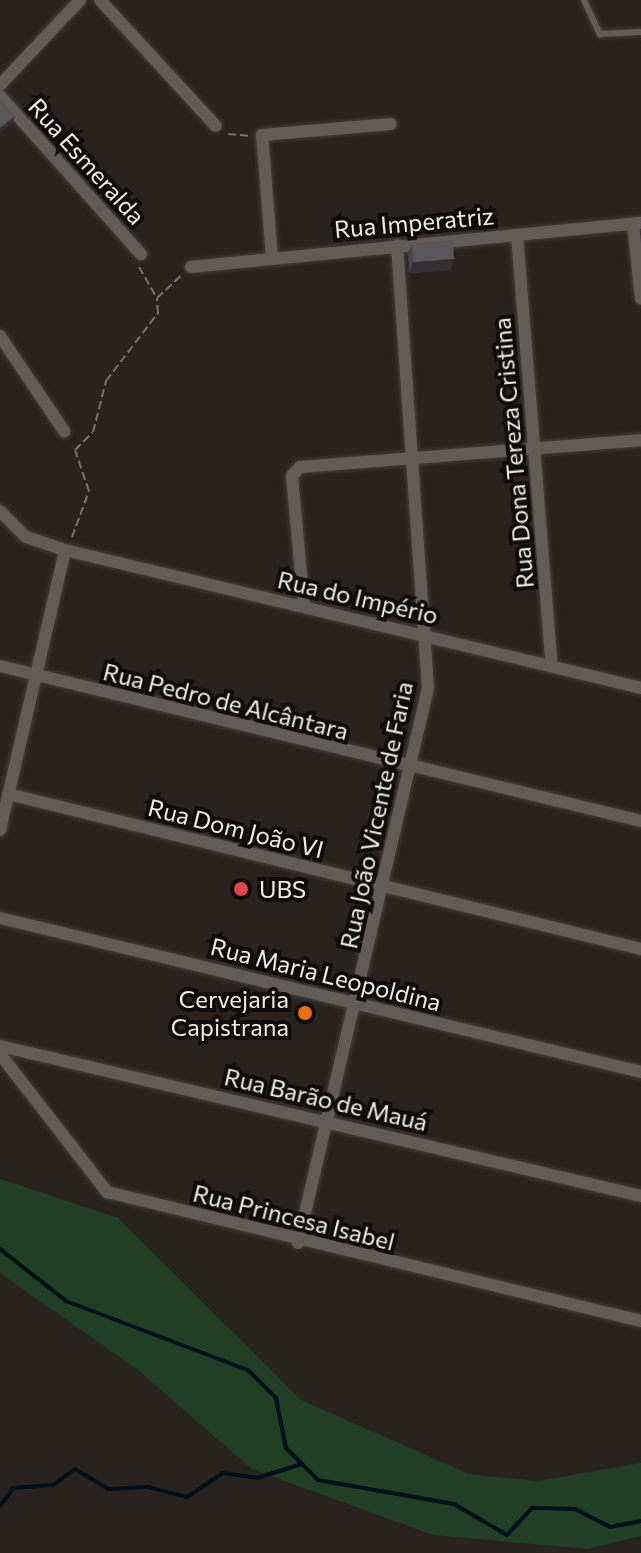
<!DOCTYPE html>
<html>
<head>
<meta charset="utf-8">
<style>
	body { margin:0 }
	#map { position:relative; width:641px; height:1553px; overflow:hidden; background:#28231e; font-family:Commissioner,sans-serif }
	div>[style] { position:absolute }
	.green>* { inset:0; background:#203f25 }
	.stream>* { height:4px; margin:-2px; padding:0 2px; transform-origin:2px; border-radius:2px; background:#000f19 }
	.path>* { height:2px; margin-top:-1px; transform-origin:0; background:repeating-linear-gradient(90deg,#77736f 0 8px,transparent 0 12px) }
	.roads { filter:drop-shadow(0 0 2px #423d3a) drop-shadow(0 0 2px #423d3a) }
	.lane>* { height:6px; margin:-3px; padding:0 3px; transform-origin:3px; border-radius:3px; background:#625c56 }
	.street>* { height:12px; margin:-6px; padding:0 6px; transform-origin:6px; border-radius:6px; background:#625c56 }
	.wall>* { inset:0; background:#49454a }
	.shaded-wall>* { inset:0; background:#343031 }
	.building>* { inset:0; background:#5a575b }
	.dots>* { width:22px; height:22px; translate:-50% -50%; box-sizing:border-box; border:4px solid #0f0d0b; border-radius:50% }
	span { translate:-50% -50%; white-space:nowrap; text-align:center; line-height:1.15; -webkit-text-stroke:8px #0f0d0b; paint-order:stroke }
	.street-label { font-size:24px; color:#efece9 }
	.poi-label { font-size:24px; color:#efece9 }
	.left { translate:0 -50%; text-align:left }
	.right { translate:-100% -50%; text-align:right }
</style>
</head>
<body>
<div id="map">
	<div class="green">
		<div style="clip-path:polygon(0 1179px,118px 1218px,301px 1400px,469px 1474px,538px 1481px,641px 1463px,641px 1536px,587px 1549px,433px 1535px,252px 1469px,138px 1370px,0 1273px)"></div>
	</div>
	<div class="stream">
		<div style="left:0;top:1249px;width:84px;rotate:38.2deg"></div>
		<div style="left:66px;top:1301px;width:195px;rotate:20.8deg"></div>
		<div style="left:248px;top:1370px;width:40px;rotate:45deg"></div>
		<div style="left:276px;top:1398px;width:51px;rotate:78.7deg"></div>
		<div style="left:286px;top:1448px;width:45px;rotate:45deg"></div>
		<div style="left:318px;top:1480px;width:138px;rotate:10deg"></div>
		<div style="left:454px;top:1504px;width:61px;rotate:30.3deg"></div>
		<div style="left:507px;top:1535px;width:37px;rotate:-47deg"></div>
		<div style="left:532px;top:1508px;width:43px;rotate:1.3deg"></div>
		<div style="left:575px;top:1509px;width:39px;rotate:27deg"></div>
		<div style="left:610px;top:1527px;width:32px;rotate:-11deg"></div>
		<div style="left:0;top:1506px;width:22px;rotate:-54deg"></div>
		<div style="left:13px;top:1488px;width:40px;rotate:-4.3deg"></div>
		<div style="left:53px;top:1485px;width:27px;rotate:-36deg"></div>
		<div style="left:75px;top:1469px;width:39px;rotate:31deg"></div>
		<div style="left:108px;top:1489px;width:40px;rotate:-2.9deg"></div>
		<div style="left:148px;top:1487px;width:40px;rotate:14.4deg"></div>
		<div style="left:187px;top:1497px;width:43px;rotate:-33.7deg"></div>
		<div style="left:223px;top:1473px;width:34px;rotate:8deg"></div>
		<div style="left:257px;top:1478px;width:47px;rotate:-17.3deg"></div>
	</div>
	<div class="path">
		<div style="left:228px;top:134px;width:21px;rotate:5deg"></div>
		<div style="left:139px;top:267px;width:36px;rotate:60deg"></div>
		<div style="left:157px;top:298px;width:33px;rotate:-43deg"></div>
		<div style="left:72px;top:537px;width:49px;rotate:-69.7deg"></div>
		<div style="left:89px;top:491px;width:43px;rotate:-108.9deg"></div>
		<div style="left:75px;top:450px;width:25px;rotate:-45deg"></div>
		<div style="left:93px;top:432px;width:53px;rotate:-75.7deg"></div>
		<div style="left:106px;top:381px;width:86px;rotate:-52.6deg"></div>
		<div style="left:158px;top:313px;width:15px;rotate:-94deg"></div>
	</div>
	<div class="roads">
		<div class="lane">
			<div style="left:584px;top:0;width:38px;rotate:65deg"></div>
			<div style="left:600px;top:34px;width:41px;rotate:-2.8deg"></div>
		</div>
		<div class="street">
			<div style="left:100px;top:0;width:171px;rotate:47.4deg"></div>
			<div style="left:0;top:85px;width:117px;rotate:-46.7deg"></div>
			<div style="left:0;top:96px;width:212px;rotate:48.3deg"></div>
			<div style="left:633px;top:224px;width:75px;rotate:83.9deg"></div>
			<div style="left:517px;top:235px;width:433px;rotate:85.4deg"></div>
			<div style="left:272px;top:258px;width:123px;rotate:-94.6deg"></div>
			<div style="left:262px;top:135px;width:129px;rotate:-4.9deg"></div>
			<div style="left:191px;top:267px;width:452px;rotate:-5.6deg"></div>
			<div style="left:0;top:336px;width:115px;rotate:56deg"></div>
			<div style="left:0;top:511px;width:37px;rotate:45deg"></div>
			<div style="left:26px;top:537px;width:41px;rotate:18.4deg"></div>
			<div style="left:65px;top:550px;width:592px;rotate:13.47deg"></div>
			<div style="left:304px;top:606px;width:131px;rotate:-95.3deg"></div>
			<div style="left:292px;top:476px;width:12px;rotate:-48deg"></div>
			<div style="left:300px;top:467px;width:342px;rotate:-4.5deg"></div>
			<div style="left:0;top:666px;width:659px;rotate:13.59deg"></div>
			<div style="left:8px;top:794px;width:652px;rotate:13.76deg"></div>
			<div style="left:0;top:830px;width:287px;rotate:-76.9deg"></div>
			<div style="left:0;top:918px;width:659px;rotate:13.51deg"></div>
			<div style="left:0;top:1046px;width:658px;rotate:13.17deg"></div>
			<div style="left:0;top:1054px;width:175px;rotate:52.2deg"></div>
			<div style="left:107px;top:1192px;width:549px;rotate:13.58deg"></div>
			<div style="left:298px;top:1243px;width:570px;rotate:-76.82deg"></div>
			<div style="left:428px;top:688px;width:444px;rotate:-94deg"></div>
		</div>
	</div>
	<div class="wall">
		<div style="clip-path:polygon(412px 244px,451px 270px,409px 273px,408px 255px)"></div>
	</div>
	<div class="shaded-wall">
		<div style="clip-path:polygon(15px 116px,12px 123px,0 133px,0 128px)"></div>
		<div style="clip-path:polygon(454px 259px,451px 270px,409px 273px,413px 262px)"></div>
	</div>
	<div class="building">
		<div style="clip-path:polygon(0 99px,15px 116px,0 128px)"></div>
		<div style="clip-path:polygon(453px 240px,454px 259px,413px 262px,412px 244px)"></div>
	</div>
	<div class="dots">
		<div style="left:241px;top:889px;background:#e0444e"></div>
		<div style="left:305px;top:1013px;background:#e8710a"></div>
	</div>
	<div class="street-label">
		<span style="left:87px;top:161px;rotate:48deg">Rua Esmeralda</span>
		<span style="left:414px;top:222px;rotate:-5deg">Rua Imperatriz</span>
		<span style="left:513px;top:453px;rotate:-95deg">Rua Dona Tereza Cristina</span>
		<span style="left:358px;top:597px;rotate:13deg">Rua do Império</span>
		<span style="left:226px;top:701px;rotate:14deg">Rua Pedro de Alcântara</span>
		<span style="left:376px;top:815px;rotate:-78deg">Rua João Vicente de Faria</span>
		<span style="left:236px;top:828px;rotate:14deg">Rua Dom João VI</span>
		<span style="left:326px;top:974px;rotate:14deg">Rua Maria Leopoldina</span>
		<span style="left:326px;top:1099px;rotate:13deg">Rua Barão de Mauá</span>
		<span style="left:294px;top:1217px;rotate:14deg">Rua Princesa Isabel</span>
	</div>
	<div class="poi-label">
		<span class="left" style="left:259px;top:889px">UBS</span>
		<span class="right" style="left:289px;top:1013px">Cervejaria<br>Capistrana</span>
	</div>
</div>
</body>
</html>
